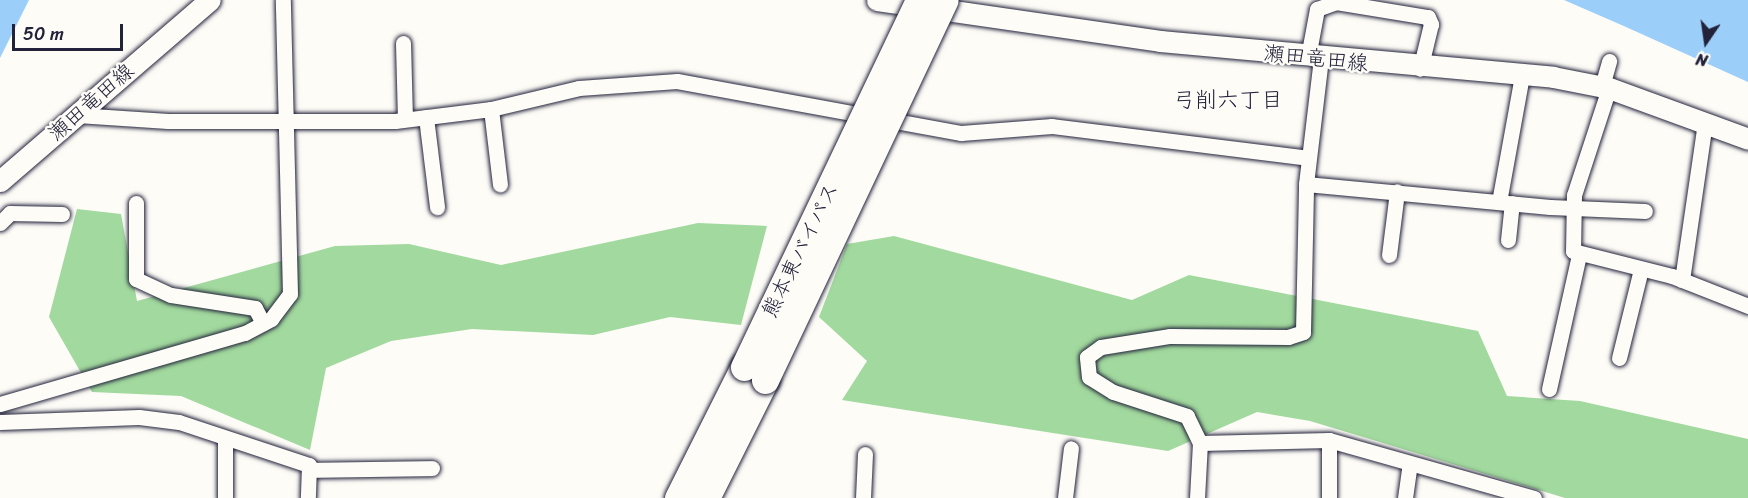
<!DOCTYPE html>
<meta charset="utf-8">
<style>
body{margin:0}
#map{position:relative;width:1748px;height:498px;overflow:hidden;background:#fdfcf7;font-family:Sriracha,"Klee One",sans-serif}
div>[style]{position:absolute}
[style*='--x']{left:calc(var(--x)*1px);top:calc(var(--y)*1px);width:calc(var(--w)*1px);rotate:calc(var(--a)*1deg)}
.green>*{inset:0;background:#a2d99e}
.water>*{inset:0;background:#9bcef9}
.roads{filter:drop-shadow(0 0 2px #22223b) drop-shadow(0 0 2px #22223b)}
.street>*{height:15px;margin:-7.5px;padding:0 7.5px;transform-origin:7.5px;border-radius:7.5px;background:#fdfcf7}
.secondary>*{height:21px;margin:-10.5px;padding:0 10.5px;transform-origin:10.5px;border-radius:10.5px;background:#fdfcf7}
.highway>*{height:27px;margin:-13.5px;padding:0 13.5px;transform-origin:13.5px;border-radius:13.5px;background:#fdfcf7}
.bridges{filter:drop-shadow(0 0 2px #22223b) drop-shadow(0 0 2px #22223b)}
.highway-bridge>*{height:27px;margin:-13.5px;padding:0 13.5px;transform-origin:13.5px;border-radius:13.5px;background:#fdfcf7}
span{translate:-50% -50%;white-space:nowrap;text-align:center;line-height:1.15;-webkit-text-stroke:5px #fdfcf7;paint-order:stroke}
.street-label{font-size:21px;color:#22223b}
.neighbourhood-label{font-size:22px;color:#22223b}
.north{position:absolute;left:1676px;top:12px;width:60px;height:60px;-webkit-text-stroke:4px #fdfcf7;paint-order:stroke;rotate:193deg;font-size:16px;font-weight:700;line-height:24px;text-align:center;color:#22223b}
.north::after{content:'';display:block;margin:auto;width:21px;height:27px;background:#22223b;clip-path:polygon(50% 0,100% 100%,50% 72%,0 100%)}
.scale{position:absolute;left:12px;top:24px;width:111px;height:27px;box-sizing:border-box;border:3px solid #22223b;border-top:0;padding-left:8px;font-size:18px;line-height:21px;white-space:nowrap;color:#22223b;-webkit-text-stroke:4px #fdfcf7;paint-order:stroke}
</style>
<div id="map">
<div class="green">
<div style="clip-path:polygon(77px 209px,121px 214px,137px 301px,335px 246px,409px 244px,501px 265px,698px 223px,767px 226px,741px 325px,670px 317px,593px 335px,472px 329px,391px 341px,326px 368px,310px 450px,181px 396px,92px 392px,49px 317px)"></div>
<div style="clip-path:polygon(894px 236px,1132px 300px,1189px 275px,1478px 331px,1507px 396px,1580px 401px,1748px 439px,1748px 498px,1565px 498px,1310px 421px,1257px 412px,1168px 451px,842px 400px,867px 361px,819px 317px,847px 244px)"></div>
</div>
<div class="water">
<div style="clip-path:polygon(0 0,29px 0,0 58px)"></div>
<div style="clip-path:polygon(1564px 0,1748px 0,1748px 82px,1626px 27px)"></div>
</div>
<div class="roads">
<div class="street">
<div style="--x:403;--y:43;--w:76;--a:88.5"></div>
<div style="--x:1308;--y:57;--w:49;--a:-79.4"></div>
<div style="--x:1317;--y:9;--w:20;--a:-20"></div>
<div style="--x:1336;--y:2;--w:93;--a:9.3"></div>
<div style="--x:1428;--y:17;--w:8;--a:67"></div>
<div style="--x:1431;--y:24;--w:46;--a:103.7"></div>
<div style="--x:1602;--y:86;--w:26;--a:-74"></div>
<div style="--x:1609;--y:88;--w:113;--a:108.1"></div>
<div style="--x:1574;--y:195;--w:56;--a:91"></div>
<div style="--x:1573;--y:251;--w:102;--a:14.2"></div>
<div style="--x:1672;--y:276;--w:82;--a:21.5"></div>
<div style="--x:491;--y:109;--w:76;--a:83.2"></div>
<div style="--x:77;--y:115;--w:91;--a:3.8"></div>
<div style="--x:168;--y:121;--w:227;--a:0"></div>
<div style="--x:395;--y:121;--w:97;--a:-7.1"></div>
<div style="--x:491;--y:109;--w:90;--a:-13.4"></div>
<div style="--x:579;--y:88;--w:98;--a:-4.1"></div>
<div style="--x:677;--y:81;--w:289;--a:10.4"></div>
<div style="--x:961;--y:133;--w:91;--a:-4.4"></div>
<div style="--x:1052;--y:126;--w:258;--a:7.1"></div>
<div style="--x:426;--y:117;--w:91;--a:83"></div>
<div style="--x:1306;--y:184;--w:245;--a:5.4"></div>
<div style="--x:1550;--y:207;--w:95;--a:2.4"></div>
<div style="--x:1499;--y:202;--w:129;--a:-79.7"></div>
<div style="--x:136;--y:203;--w:76;--a:90"></div>
<div style="--x:136;--y:279;--w:38;--a:25"></div>
<div style="--x:171;--y:295;--w:85;--a:8.8"></div>
<div style="--x:255;--y:308;--w:17;--a:62"></div>
<div style="--x:0;--y:223;--w:14;--a:-45"></div>
<div style="--x:10;--y:213;--w:52;--a:1.1"></div>
<div style="--x:1508;--y:240;--w:37;--a:-84"></div>
<div style="--x:1389;--y:255;--w:64;--a:-82.8"></div>
<div style="--x:1682;--y:280;--w:159;--a:-81.7"></div>
<div style="--x:1619;--y:358;--w:92;--a:-76.1"></div>
<div style="--x:1549;--y:389;--w:137;--a:-77.4"></div>
<div style="--x:0;--y:404;--w:255;--a:-16.2"></div>
<div style="--x:245;--y:333;--w:30;--a:-28"></div>
<div style="--x:271;--y:319;--w:31;--a:-53"></div>
<div style="--x:290;--y:294;--w:294;--a:-91.4"></div>
<div style="--x:0;--y:422;--w:139;--a:-2.1"></div>
<div style="--x:139;--y:417;--w:40;--a:7.1"></div>
<div style="--x:179;--y:422;--w:137;--a:18.3"></div>
<div style="--x:309;--y:465;--w:33;--a:92"></div>
<div style="--x:225;--y:438;--w:60;--a:90"></div>
<div style="--x:1200;--y:443;--w:30;--a:-116"></div>
<div style="--x:1187;--y:416;--w:78;--a:-162"></div>
<div style="--x:1113;--y:392;--w:28;--a:-148"></div>
<div style="--x:1089;--y:377;--w:20;--a:-96"></div>
<div style="--x:1087;--y:357;--w:17;--a:-36"></div>
<div style="--x:1101;--y:347;--w:70;--a:-9.1"></div>
<div style="--x:1170;--y:336;--w:118;--a:0.5"></div>
<div style="--x:1288;--y:337;--w:16;--a:-18"></div>
<div style="--x:1303;--y:332;--w:148;--a:-88.8"></div>
<div style="--x:1306;--y:184;--w:126;--a:-83.2"></div>
<div style="--x:309;--y:470;--w:123;--a:-0.9"></div>
<div style="--x:863;--y:498;--w:44;--a:-87.4"></div>
<div style="--x:1065;--y:498;--w:50;--a:-83.2"></div>
<div style="--x:1197;--y:498;--w:55;--a:-86.9"></div>
<div style="--x:1200;--y:443;--w:129;--a:-1.3"></div>
<div style="--x:1329;--y:440;--w:213;--a:15.8"></div>
<div style="--x:1329;--y:498;--w:58;--a:-90"></div>
<div style="--x:1405;--y:498;--w:35;--a:-82"></div>
</div>
<div class="secondary">
<div style="--x:877;--y:0;--w:286;--a:8.2"></div>
<div style="--x:1160;--y:41;--w:395;--a:5.2"></div>
<div style="--x:1553;--y:77;--w:57;--a:11.1"></div>
<div style="--x:1609;--y:88;--w:148;--a:20.1"></div>
<div style="--x:0;--y:181;--w:277;--a:-40.8"></div>
</div>
<div class="highway">
<div style="--x:678;--y:498;--w:147;--a:-63.3"></div>
<div style="--x:706;--y:498;--w:132;--a:-63.4"></div>
</div>
</div>
<div class="bridges">
<div class="highway-bridge">
<div style="--x:744;--y:367;--w:407;--a:-64.5"></div>
<div style="--x:765;--y:380;--w:420;--a:-64.7"></div>
</div>
</div>
<div class="street-label">
<span style="left:1316px;top:58px;rotate:6deg">瀬田竜田線</span>
<span style="left:91px;top:102px;rotate:-41deg">瀬田竜田線</span>
<span style="left:800px;top:250px;rotate:-64deg">熊本東バイパス</span>
</div>
<div class="neighbourhood-label">
<span style="left:1228px;top:100px">弓削六丁目</span>
</div>
<div class="north">N</div>
<div class="scale">50 m</div>
</div>
